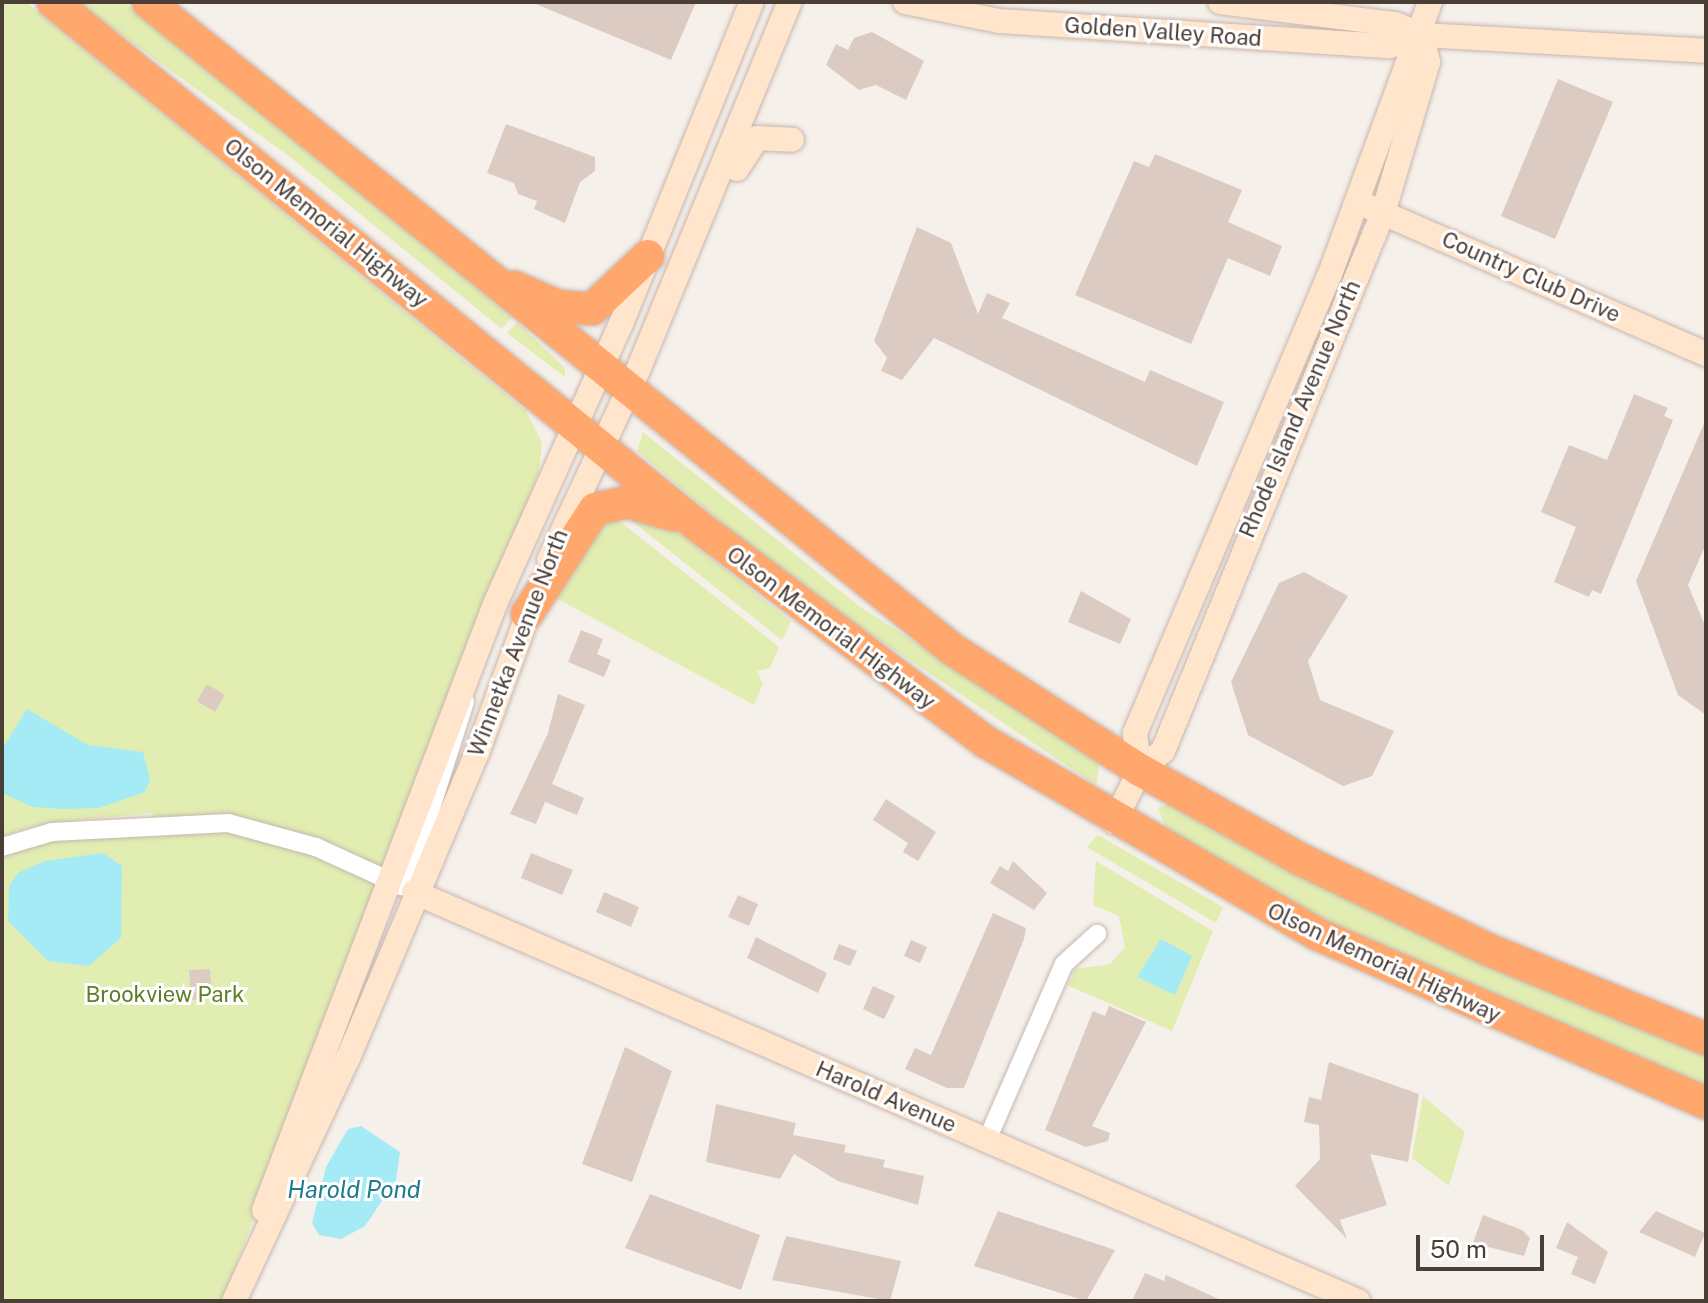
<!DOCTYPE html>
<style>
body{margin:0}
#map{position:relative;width:1708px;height:1303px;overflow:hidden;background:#f6f0eb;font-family:"Public Sans",sans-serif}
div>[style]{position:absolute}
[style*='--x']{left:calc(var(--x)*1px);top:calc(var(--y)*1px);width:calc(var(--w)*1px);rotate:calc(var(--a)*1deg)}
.green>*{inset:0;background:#e2edb1}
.water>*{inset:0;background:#a4ebf6}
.building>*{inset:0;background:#dccbc2}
.roads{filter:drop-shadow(0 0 2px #c6b7af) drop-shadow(0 0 2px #c6b7af)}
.street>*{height:18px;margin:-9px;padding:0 9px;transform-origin:9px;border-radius:9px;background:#fff}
.secondary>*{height:24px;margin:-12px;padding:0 12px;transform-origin:12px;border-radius:12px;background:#ffe5cc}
.highway>*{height:32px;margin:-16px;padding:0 16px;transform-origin:16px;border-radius:16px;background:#ffa76d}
span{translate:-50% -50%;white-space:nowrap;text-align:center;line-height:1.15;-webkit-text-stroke:6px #fff;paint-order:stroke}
.street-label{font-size:22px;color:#4b3e37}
.park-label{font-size:22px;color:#5e7d24}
.water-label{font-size:24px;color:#207b8c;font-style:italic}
.frame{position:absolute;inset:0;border:4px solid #4b3e37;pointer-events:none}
.scale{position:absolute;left:1416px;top:1235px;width:128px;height:36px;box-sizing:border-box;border:4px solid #4b3e37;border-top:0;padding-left:10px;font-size:24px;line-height:28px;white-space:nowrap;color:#4b3e37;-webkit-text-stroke:6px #fff;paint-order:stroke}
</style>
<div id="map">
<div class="green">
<div style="clip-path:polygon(2px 2px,26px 2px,526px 411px,542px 443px,539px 472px,222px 1301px,2px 1301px,2px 857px,39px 843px,148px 832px,153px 813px,47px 823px,2px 836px)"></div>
<div style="clip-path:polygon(76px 2px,124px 2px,512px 317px,502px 329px,290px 157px)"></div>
<div style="clip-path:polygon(517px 322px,565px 368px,565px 377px,507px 333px)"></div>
<div style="clip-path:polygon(643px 432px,859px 606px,1100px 761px,1096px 785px,787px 578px,637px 451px)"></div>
<div style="clip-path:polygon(623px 514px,660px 518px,791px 621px,782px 640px)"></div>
<div style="clip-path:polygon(618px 520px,779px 647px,770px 668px,757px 671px,763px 684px,754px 705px,556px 598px,593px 523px)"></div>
<div style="clip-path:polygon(1170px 803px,1706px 1051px,1706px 1090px,1326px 926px,1167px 831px,1158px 808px)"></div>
<div style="clip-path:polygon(1098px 835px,1223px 907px,1216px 923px,1087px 847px)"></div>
<div style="clip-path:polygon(1096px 861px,1213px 931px,1172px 1031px,1067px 985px,1076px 969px,1110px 964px,1125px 947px,1119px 916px,1093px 905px)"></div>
<div style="clip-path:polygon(1423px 1096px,1465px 1132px,1449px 1186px,1412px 1158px)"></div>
</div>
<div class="water">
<div style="clip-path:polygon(27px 709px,88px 745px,143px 752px,150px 779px,145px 792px,99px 808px,64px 809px,33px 807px,2px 793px,2px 749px)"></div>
<div style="clip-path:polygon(103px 853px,122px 866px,121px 938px,89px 966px,48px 961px,8px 921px,9px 886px,18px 873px,45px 861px)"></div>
<div style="clip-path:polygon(1161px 939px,1192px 956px,1175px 995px,1137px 977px)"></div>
<div style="clip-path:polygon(361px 1126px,400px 1152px,396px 1180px,365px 1226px,341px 1239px,319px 1235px,312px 1223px,326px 1167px,348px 1129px)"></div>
</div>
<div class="building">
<div style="clip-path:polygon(531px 2px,696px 2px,671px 60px)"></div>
<div style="clip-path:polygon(872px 32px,924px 61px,906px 100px,876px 85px,859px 90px,826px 65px,836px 44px,848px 50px,854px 38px)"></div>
<div style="clip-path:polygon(1558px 79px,1613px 102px,1555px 239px,1501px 216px)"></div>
<div style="clip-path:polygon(506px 124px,595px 157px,595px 171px,580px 182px,565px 223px,534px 209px,537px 201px,518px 194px,514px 183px,487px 173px)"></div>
<div style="clip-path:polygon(1155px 154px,1242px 190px,1228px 222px,1282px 246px,1270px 276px,1228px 258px,1191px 344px,1075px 295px,1134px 161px,1149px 167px)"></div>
<div style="clip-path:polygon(917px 227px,951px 243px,978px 314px,987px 293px,1010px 303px,1002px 318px,1145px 382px,1150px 370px,1224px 402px,1197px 466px,934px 338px,902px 380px,881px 371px,887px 358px,874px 341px)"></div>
<div style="clip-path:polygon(1634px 394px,1668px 408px,1664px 416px,1673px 420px,1601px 594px,1592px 590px,1589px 597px,1554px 582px,1576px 527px,1541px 512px,1569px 445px,1607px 460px)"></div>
<div style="clip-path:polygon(1706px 419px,1706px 544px,1688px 585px,1706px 628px,1706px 715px,1678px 695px,1636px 581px)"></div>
<div style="clip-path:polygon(1304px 572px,1348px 596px,1308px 661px,1320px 700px,1394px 731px,1372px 776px,1343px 786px,1248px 735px,1231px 682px,1279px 583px)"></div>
<div style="clip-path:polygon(1081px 591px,1131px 619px,1120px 644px,1068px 622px)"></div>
<div style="clip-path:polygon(581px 630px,603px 639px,597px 654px,611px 660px,604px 677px,568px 662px)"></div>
<div style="clip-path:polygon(207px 684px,225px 695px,215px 712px,197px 701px)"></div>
<div style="clip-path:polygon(558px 694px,585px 705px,552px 784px,584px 798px,577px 815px,545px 802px,536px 824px,510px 814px,548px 733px)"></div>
<div style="clip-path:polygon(886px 799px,936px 832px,918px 861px,903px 852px,908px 843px,873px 820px)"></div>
<div style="clip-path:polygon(531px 853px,573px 870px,562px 895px,521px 878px)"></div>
<div style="clip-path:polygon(1013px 861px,1047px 893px,1034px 910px,990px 883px,1000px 866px,1008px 871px)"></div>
<div style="clip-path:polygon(604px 892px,639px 907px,631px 927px,596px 912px)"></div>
<div style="clip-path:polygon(738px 895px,758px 904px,749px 926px,728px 917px)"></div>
<div style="clip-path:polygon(993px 913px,1026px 928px,1024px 939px,964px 1088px,947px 1088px,905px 1069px,915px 1048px,931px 1055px)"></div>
<div style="clip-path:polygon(756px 937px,827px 973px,818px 993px,747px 958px)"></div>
<div style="clip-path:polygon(911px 940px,927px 947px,920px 963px,904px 956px)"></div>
<div style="clip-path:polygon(839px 944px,857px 951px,850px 966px,833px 959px)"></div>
<div style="clip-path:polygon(210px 969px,212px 999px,191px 1000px,189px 970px)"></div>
<div style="clip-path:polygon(873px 986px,895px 996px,884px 1019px,863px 1009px)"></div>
<div style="clip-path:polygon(1109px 1006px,1146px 1022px,1092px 1126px,1110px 1133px,1108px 1141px,1086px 1147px,1045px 1130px,1093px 1011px,1105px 1016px)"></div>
<div style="clip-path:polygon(625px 1047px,672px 1071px,632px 1182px,582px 1164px)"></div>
<div style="clip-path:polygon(1329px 1062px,1419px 1094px,1408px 1162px,1370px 1154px,1387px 1205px,1340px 1220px,1347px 1239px,1295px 1186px,1320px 1159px,1319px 1125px,1304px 1122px,1309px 1097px,1321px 1100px)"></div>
<div style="clip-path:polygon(716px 1104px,796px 1123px,793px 1135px,846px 1145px,844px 1152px,885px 1160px,883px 1167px,924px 1176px,918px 1205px,838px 1181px,794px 1154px,780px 1179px,706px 1162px)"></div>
<div style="clip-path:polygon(650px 1194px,760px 1235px,741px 1290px,625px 1248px)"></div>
<div style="clip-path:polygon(998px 1211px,1115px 1250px,1086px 1301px,974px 1266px)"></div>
<div style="clip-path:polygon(1656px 1211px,1705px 1233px,1695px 1257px,1639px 1232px)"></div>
<div style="clip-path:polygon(1483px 1215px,1522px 1230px,1530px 1238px,1524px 1256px,1473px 1243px)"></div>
<div style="clip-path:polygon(1567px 1222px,1608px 1252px,1595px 1284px,1571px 1274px,1578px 1257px,1556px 1248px)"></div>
<div style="clip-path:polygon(786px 1236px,901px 1261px,890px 1301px,772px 1280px)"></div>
<div style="clip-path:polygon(1145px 1273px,1164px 1281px,1166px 1275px,1223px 1301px,1132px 1301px)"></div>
</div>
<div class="roads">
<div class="street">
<div style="--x:2;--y:847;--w:52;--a:-16.7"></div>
<div style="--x:52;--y:832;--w:176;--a:-2.9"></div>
<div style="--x:228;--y:823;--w:91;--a:15.3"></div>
<div style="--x:316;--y:847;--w:94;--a:24.6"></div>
<div style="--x:414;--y:892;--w:18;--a:-103"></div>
<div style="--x:410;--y:874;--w:181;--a:-72.3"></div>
<div style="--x:987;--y:1140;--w:192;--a:-66.4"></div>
<div style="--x:1064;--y:964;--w:45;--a:-42.3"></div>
</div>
<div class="secondary">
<div style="--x:905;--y:2;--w:96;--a:11.4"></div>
<div style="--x:999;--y:21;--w:392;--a:3.7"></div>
<div style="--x:1390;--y:46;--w:34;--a:-19"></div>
<div style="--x:1220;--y:2;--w:176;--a:7.2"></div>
<div style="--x:1395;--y:24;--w:29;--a:22"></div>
<div style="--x:1422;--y:35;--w:284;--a:3.2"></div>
<div style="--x:737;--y:169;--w:37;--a:-57"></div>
<div style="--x:757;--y:138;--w:35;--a:3"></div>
<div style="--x:1367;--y:206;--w:370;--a:23.6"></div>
<div style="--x:549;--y:560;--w:210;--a:-64.9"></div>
<div style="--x:638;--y:370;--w:398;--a:-67.6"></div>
<div style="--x:1140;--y:770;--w:37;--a:-98"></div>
<div style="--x:1135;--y:733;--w:499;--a:-67"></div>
<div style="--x:1330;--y:274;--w:290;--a:-69.8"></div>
<div style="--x:1114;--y:822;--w:58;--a:-63.4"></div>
<div style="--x:1140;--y:770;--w:30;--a:-40"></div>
<div style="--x:1163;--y:751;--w:581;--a:-67.76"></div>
<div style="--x:1383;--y:213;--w:158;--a:-73.4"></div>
<div style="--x:1428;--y:62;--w:28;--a:-103"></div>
<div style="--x:414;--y:892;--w:1029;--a:23.43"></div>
<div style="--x:264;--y:1210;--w:649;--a:-69.13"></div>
<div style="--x:495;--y:604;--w:307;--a:-65.8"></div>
<div style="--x:621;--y:324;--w:348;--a:-67.9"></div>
<div style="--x:234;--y:1301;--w:268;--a:-64.9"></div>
<div style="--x:348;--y:1058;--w:331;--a:-67.1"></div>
<div style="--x:477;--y:753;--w:165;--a:-69.8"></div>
</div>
<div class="highway">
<div style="--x:53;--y:2;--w:826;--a:39.1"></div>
<div style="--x:694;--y:523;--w:365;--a:36.9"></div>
<div style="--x:986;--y:742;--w:383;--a:30.1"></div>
<div style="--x:1317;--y:934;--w:424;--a:23.5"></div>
<div style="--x:148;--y:2;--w:1032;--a:38.82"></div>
<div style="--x:952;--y:649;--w:224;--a:32.8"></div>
<div style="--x:1140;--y:770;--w:181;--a:29.1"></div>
<div style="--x:1298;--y:858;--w:210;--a:25.7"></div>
<div style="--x:1487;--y:949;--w:237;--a:22.3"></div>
<div style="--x:514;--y:287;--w:48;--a:23.4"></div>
<div style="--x:558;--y:306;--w:34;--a:5"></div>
<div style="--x:592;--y:309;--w:77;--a:-43.4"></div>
<div style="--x:527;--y:614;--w:125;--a:-57.1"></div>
<div style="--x:595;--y:509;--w:33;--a:-12"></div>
<div style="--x:627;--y:502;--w:49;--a:15.5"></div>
</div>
</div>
<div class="street-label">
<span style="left:1163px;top:32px;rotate:4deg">Golden Valley Road</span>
<span style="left:326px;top:223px;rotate:39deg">Olson Memorial Highway</span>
<span style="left:1531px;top:277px;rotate:24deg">Country Club Drive</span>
<span style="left:1300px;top:409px;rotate:-67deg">Rhode Island Avenue North</span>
<span style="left:831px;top:628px;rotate:37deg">Olson Memorial Highway</span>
<span style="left:518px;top:643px;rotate:-69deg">Winnetka Avenue North</span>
<span style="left:1384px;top:963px;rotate:25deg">Olson Memorial Highway</span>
<span style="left:886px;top:1097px;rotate:23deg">Harold Avenue</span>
</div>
<div class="park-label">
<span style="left:165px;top:995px">Brookview Park</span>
</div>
<div class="water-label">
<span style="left:354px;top:1190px">Harold Pond</span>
</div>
<div class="frame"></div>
<div class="scale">50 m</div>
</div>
